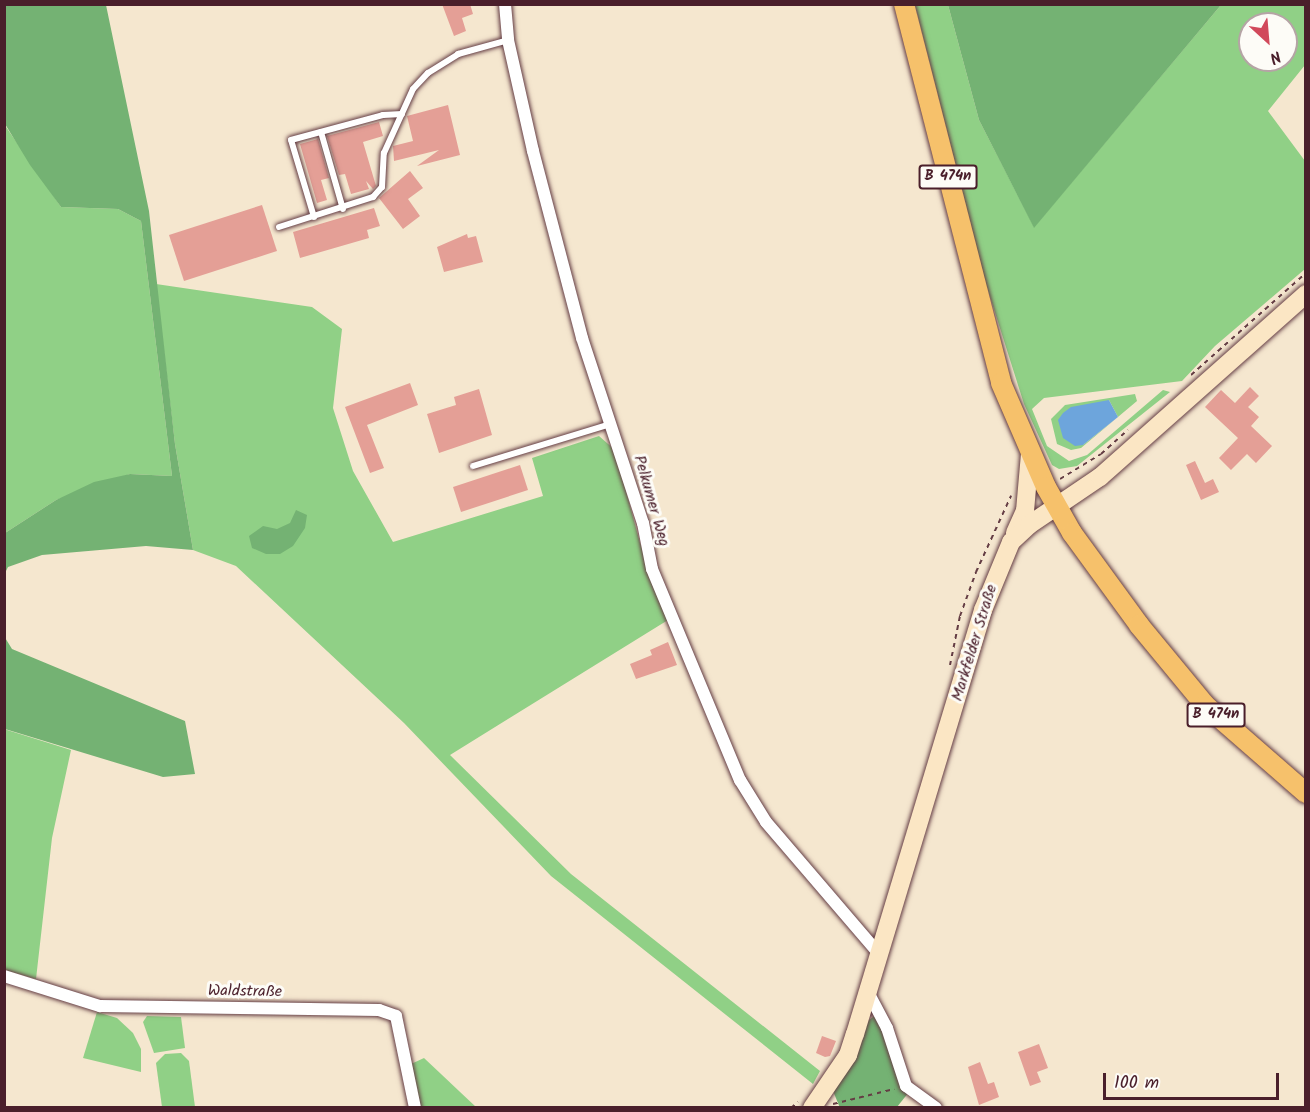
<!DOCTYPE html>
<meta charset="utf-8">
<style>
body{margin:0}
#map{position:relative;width:1310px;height:1112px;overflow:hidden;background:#f5e7cf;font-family:Kalam,sans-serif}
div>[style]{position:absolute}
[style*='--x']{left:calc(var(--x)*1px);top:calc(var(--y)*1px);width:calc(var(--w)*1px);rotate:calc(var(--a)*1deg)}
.green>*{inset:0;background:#90d086}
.forest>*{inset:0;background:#74b273}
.water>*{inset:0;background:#6da5dc}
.building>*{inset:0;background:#e49f96}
.path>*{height:2px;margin-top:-1px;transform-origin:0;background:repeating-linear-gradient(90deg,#643d44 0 4.5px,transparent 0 9px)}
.roads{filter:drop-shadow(0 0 2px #643d44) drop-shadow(0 0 2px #643d44)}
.lane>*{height:6px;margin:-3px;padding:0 3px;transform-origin:3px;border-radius:3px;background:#fff}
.street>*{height:12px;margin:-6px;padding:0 6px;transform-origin:6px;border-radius:6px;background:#fff}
.secondary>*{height:18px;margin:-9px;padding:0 9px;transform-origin:9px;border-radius:9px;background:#fbe6c4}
.primary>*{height:20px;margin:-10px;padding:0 10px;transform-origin:10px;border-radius:10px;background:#f6c16b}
span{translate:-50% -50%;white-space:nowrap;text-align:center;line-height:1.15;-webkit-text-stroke:6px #fdfcf7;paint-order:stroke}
.shield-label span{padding:2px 4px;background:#fdfcf7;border:2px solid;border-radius:4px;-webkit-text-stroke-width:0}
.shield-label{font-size:15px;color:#4a1f2b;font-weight:700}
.street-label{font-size:16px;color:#4a1f2b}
.frame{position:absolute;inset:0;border:6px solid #4a1f2b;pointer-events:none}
.north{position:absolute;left:1238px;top:12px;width:60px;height:60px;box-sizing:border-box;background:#fdfcf7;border:2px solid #b5a4a5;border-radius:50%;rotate:154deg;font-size:16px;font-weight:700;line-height:24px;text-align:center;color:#4a1f2b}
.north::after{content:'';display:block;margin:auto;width:21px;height:27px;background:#d1495b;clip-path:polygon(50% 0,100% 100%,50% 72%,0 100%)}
.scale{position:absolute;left:1103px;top:1073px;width:176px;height:27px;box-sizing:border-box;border:3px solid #4a1f2b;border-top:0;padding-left:8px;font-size:18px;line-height:21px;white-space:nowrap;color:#4a1f2b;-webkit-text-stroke:4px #fdfcf7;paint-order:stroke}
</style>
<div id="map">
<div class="green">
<div style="clip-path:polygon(evenodd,915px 5px,948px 5px,979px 120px,1034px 227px,1221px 5px,1305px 5px,1305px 65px,1268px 111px,1305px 161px,1305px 269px,1215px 346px,1182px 381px,1044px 398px,1032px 409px,1047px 446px,1069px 461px,1087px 455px,1163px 390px,1170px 392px,1077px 466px,1059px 469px,1052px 465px,1024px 404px,986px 284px,915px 5px,1250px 24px,1286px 24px,1286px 60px,1250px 60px,1250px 24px)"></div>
<div style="clip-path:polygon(4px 124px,61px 207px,118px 209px,141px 221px,172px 476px,130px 474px,56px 500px,5px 533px)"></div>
<div style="clip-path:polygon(156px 284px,312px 307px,342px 329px,333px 408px,353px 471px,393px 542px,543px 496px,532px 458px,599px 436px,615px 450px,640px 543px,668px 620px,450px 755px,571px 874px,820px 1071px,813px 1084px,551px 876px,404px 723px,236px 566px,193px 550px,175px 444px)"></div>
<div style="clip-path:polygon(evenodd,1135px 394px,1137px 401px,1081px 448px,1071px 450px,1057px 444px,1051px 419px,1065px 405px,1135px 394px,1109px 400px,1118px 417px,1083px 445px,1109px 400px)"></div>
<div style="clip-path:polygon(4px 729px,71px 750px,52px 838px,36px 979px,5px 970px)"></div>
<div style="clip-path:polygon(97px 1012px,117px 1018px,133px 1033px,141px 1049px,141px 1072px,83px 1058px)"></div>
<div style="clip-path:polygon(147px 1016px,181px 1017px,185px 1048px,154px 1053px,143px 1022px)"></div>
<div style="clip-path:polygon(181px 1053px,189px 1061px,195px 1107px,162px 1107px,156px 1063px,165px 1054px)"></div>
<div style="clip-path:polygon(424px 1058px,476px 1107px,418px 1107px,411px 1064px)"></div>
</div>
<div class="forest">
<div style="clip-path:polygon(5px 4px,106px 5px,149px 211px,175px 444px,193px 550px,146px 546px,42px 555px,8px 567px,5px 573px,5px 533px,56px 500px,94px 482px,130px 474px,172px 476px,141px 221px,118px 209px,61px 207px,30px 165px,5px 124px)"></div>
<div style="clip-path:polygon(948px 5px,948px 4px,1221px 5px,1034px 228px,979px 120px)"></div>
<div style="clip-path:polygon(296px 510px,307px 515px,305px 528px,293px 546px,280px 554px,266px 554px,252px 548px,249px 536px,263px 526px,277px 529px,290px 523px)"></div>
<div style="clip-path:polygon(4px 636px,12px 649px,185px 721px,195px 774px,163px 777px,5px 729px)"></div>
<div style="clip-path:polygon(876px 1015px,909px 1092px,897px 1107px,840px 1108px,833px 1091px,866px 1022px)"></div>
</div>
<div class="water">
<div style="clip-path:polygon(1109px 400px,1118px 417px,1083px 445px,1075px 446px,1063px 438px,1058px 420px,1063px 413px,1071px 407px)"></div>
</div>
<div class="building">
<div style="clip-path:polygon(442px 4px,470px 4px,473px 14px,462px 18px,466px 31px,454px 36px)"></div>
<div style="clip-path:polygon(448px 105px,460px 155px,417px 166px,439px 150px,394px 161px,393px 146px,413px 141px,407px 116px)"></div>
<div style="clip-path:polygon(379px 122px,383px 136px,363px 142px,376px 186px,373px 189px,366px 181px,369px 189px,351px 194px,345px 174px,339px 175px,327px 136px)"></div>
<div style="clip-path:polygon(318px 139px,329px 178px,321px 180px,327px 200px,317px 203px,300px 144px)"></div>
<div style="clip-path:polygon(410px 171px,423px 188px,408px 199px,420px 216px,403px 229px,379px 198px)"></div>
<div style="clip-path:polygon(262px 205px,277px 251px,184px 281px,169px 235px)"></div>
<div style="clip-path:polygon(374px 208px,380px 226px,367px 230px,369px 238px,300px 258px,293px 232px)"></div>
<div style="clip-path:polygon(467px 234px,468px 238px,476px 236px,483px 262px,444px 272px,437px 247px)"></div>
<div style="clip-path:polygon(410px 383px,418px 405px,367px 425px,384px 468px,370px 473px,345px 407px)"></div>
<div style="clip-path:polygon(1250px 387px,1259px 396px,1248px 407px,1259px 417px,1251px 426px,1272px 446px,1256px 463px,1247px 454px,1231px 470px,1219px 458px,1238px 438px,1205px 407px,1221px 390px,1235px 403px)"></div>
<div style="clip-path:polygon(479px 389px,492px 435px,439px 453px,427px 414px,456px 405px,454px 397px)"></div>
<div style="clip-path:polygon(1195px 461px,1205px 483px,1213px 479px,1219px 492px,1201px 500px,1186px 465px)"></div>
<div style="clip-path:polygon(520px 465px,528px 490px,461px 512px,453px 487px)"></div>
<div style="clip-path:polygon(668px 642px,677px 665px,636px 679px,630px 664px,652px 655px,650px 650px)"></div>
<div style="clip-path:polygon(822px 1036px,836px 1041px,830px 1056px,825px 1057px,816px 1053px)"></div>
<div style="clip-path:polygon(1039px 1044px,1048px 1068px,1037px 1072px,1041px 1082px,1030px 1086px,1018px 1052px)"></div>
<div style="clip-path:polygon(980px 1062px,988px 1084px,994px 1082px,999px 1097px,979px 1105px,968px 1067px)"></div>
</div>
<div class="path">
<div style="--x:1191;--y:375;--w:154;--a:-41.6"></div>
<div style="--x:1060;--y:479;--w:48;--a:-31.4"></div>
<div style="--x:1101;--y:454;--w:36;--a:-42"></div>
<div style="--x:950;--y:665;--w:50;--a:-78.5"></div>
<div style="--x:960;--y:616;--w:47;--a:-70"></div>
<div style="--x:976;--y:572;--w:84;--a:-65.3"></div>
<div style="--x:833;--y:1104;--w:63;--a:-13.8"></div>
<div style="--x:791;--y:1108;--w:9;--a:-41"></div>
</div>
<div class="roads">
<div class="lane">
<div style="--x:321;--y:132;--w:80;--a:74.1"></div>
<div style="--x:314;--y:217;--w:80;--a:-106.6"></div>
<div style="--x:291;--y:140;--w:95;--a:-15.2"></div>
<div style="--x:383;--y:115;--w:19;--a:-3"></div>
<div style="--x:279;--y:227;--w:99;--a:-17.7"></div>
<div style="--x:373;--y:197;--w:13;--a:-48"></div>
<div style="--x:382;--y:187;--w:34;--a:-87"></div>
<div style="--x:384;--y:153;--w:70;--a:-65.6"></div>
<div style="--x:413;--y:89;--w:22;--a:-47"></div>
<div style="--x:428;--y:73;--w:36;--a:-32"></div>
<div style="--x:458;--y:54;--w:52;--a:-15.6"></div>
<div style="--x:473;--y:466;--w:143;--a:-17"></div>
</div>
<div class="street">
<div style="--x:505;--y:4;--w:36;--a:85"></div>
<div style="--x:508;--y:40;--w:114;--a:77.3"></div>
<div style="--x:533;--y:151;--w:193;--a:75.3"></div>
<div style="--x:582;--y:338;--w:195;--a:71.8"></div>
<div style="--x:643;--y:523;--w:47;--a:78.9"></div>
<div style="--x:652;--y:569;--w:229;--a:67.4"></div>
<div style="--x:740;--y:780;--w:49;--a:58.2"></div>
<div style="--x:766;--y:822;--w:174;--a:49.4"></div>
<div style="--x:4;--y:976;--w:101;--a:17.4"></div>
<div style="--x:100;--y:1006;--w:279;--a:0.8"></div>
<div style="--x:379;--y:1010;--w:18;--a:19"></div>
<div style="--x:396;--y:1016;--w:94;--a:78.3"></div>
<div style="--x:868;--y:992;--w:41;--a:62.2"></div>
<div style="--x:887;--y:1028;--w:61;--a:71.9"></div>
<div style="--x:906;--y:1086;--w:37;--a:36"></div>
</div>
<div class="secondary">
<div style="--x:1015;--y:533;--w:24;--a:-66"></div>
<div style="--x:1025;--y:511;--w:57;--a:-85"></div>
<div style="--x:812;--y:1108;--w:64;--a:-55.8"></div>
<div style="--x:848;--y:1055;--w:22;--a:-72"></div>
<div style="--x:855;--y:1034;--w:443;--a:-73.2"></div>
<div style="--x:983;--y:610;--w:74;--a:-67.6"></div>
<div style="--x:1011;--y:542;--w:25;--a:-43"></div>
<div style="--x:1029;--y:525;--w:86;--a:-34.1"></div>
<div style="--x:1100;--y:477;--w:276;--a:-41.6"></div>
</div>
<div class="primary">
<div style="--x:904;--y:4;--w:391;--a:75.6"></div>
<div style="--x:1001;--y:383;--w:113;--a:66.6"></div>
<div style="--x:1046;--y:487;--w:53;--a:60.5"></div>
<div style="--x:1072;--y:533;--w:114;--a:53.9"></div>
<div style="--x:1139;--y:625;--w:104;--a:50.5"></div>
<div style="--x:1205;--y:705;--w:134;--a:41.1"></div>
</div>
</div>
<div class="shield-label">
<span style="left:948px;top:177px">B 474n</span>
<span style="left:1216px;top:715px">B 474n</span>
</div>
<div class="street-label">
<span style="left:651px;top:501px;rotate:74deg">Pelkumer Weg</span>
<span style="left:975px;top:643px;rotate:-73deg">Markfelder Straße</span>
<span style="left:245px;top:992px;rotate:1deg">Waldstraße</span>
</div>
<div class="frame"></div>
<div class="north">N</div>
<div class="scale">100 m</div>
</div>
